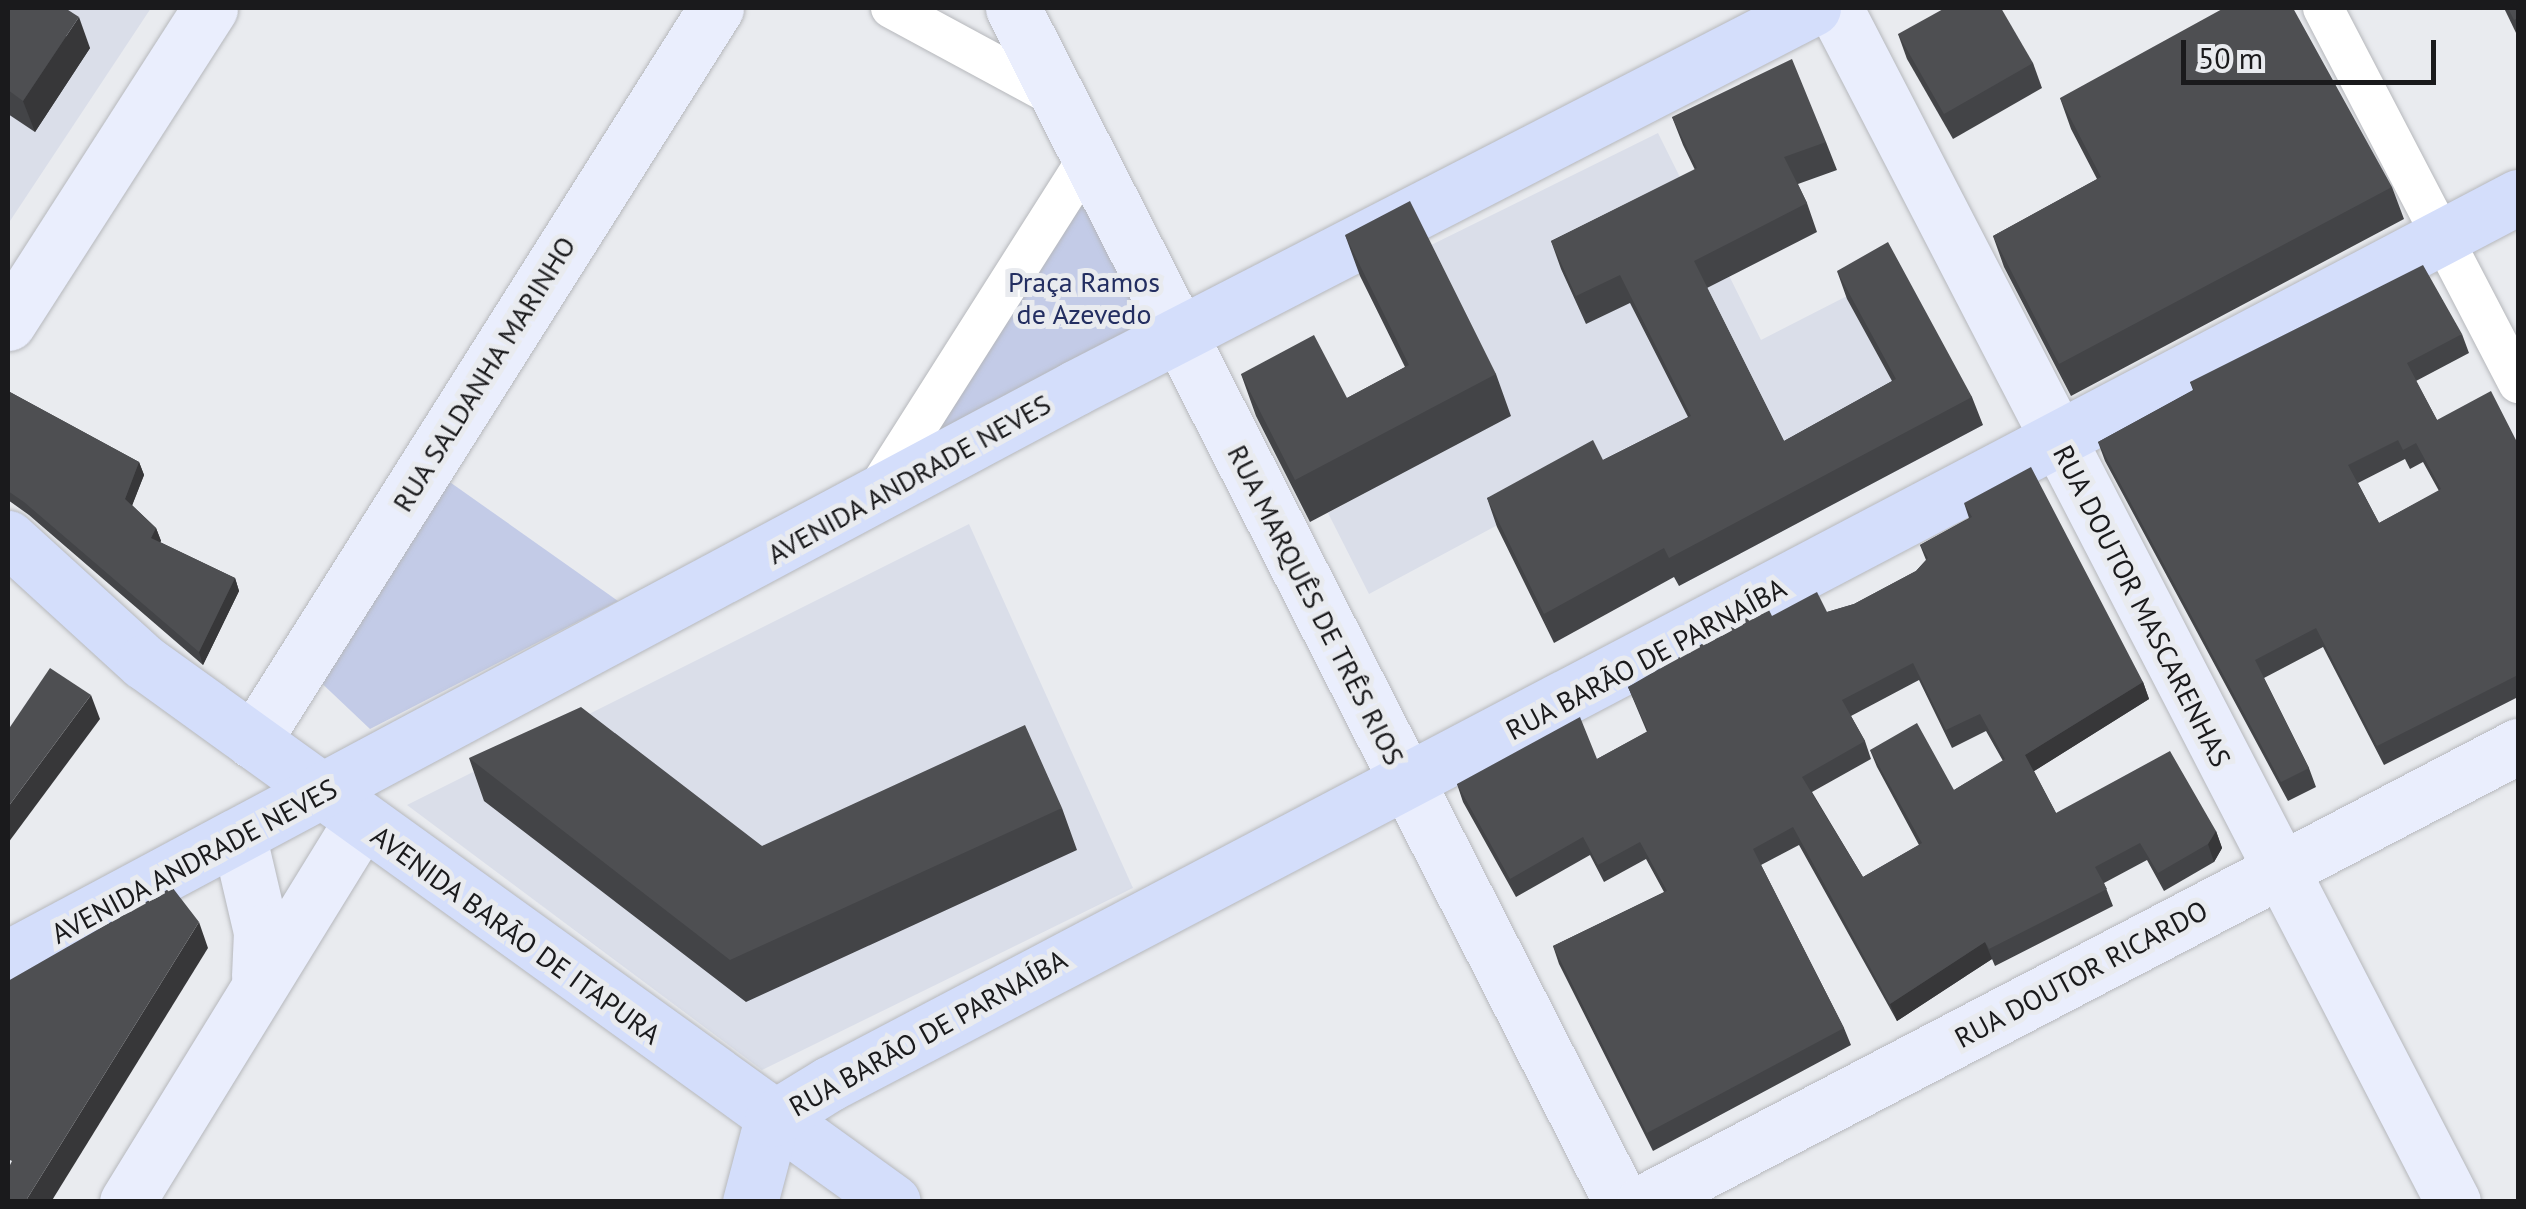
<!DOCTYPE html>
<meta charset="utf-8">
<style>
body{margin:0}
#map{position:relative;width:2526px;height:1209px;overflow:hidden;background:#e9ebef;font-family:"PT Sans",sans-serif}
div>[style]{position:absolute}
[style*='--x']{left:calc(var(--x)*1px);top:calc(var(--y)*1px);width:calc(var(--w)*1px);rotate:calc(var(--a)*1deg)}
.built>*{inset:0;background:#dadee9}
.green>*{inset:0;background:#c3cbe7}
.roads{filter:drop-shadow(0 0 2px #b6b8bc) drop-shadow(0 0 2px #b6b8bc)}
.street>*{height:40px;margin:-20px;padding:0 20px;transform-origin:20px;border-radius:20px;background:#fff}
.secondary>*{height:55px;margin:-27.5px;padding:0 27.5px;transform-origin:27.5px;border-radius:27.5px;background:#eaeefd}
.primary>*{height:55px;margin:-27.5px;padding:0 27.5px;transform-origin:27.5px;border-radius:27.5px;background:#d4defb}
.wall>*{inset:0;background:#434447}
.shaded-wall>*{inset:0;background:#373739}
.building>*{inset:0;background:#4e4f52}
span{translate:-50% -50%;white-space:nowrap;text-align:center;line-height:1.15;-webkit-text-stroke:10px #e9ebef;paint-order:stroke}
.park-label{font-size:28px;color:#232e61}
.street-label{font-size:28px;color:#1a1a1c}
.frame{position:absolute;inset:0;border:10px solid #1a1a1c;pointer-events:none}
.scale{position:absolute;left:2181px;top:40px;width:255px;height:45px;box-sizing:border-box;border:5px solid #1a1a1c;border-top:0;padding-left:12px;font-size:30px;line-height:35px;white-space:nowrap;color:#1a1a1c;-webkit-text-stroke:8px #e9ebef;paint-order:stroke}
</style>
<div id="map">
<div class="built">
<div style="clip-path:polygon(8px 8px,151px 8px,8px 224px)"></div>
<div style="clip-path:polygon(1658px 133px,1761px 340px,1898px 270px,1983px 425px,1679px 586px,1617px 461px,1369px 594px,1328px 513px,1413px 467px,1427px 247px)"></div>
<div style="clip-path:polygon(969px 524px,1133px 888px,762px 1070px,407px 805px)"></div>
</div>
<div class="green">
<div style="clip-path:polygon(1091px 180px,1157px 322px,932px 437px)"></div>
<div style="clip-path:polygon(437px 473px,618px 601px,370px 729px,313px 675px)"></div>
</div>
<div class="roads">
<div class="street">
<div style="--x:891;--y:8;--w:196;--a:28.4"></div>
<div style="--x:2323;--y:8;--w:423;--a:62.5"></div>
<div style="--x:876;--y:492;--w:401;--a:-57.6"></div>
</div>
<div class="secondary">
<div style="--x:1013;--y:8;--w:1340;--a:63.01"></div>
<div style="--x:1835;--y:8;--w:1344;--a:62.63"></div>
<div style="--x:8;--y:323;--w:374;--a:-57.3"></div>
<div style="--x:253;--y:741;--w:867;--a:-57.72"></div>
<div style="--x:239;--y:838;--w:97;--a:76.8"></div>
<div style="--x:261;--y:932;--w:44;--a:92.6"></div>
<div style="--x:127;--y:1202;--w:445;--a:-58.4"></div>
<div style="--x:1644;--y:1202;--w:986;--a:-27.55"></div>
</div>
<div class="primary">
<div style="--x:8;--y:538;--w:184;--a:42.4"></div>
<div style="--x:144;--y:662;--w:923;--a:35.79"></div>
<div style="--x:8;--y:958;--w:1210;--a:-28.11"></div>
<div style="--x:1075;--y:388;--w:830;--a:-27.24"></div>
<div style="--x:750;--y:1202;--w:86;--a:-75.2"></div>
<div style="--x:772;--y:1119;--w:67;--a:-31.6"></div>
<div style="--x:829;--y:1084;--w:1908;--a:-27.71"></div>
</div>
</div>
<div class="wall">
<div style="clip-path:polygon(8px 8px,90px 48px,35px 132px,8px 114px)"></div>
<div style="clip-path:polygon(2504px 8px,2518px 8px,2518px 37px)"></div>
<div style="clip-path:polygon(1898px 34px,2033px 63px,2042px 88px,1953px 139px,1907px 59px)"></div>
<div style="clip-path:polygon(2060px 98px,2392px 187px,2404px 219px,2071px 396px,2004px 267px,1993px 236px,2097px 179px,2071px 129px)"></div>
<div style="clip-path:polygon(1672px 117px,1826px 142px,1837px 170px,1798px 184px,1807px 203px,1817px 232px,1707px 288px,1784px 441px,1892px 381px,1847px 299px,1837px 271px,1972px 397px,1983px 425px,1679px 586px,1674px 577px,1554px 643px,1497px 527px,1487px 498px,1603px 460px,1688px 417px,1630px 303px,1586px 324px,1561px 269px,1551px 241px,1695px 170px,1683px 145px)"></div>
<div style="clip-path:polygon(1345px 235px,1496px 374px,1511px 416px,1310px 522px,1256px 416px,1241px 374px,1347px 398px,1405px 367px,1360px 276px)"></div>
<div style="clip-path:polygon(evenodd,2462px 334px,2469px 353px,2416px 381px,2437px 420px,2518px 444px,2518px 697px,2384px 765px,2323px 647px,2264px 678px,2309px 768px,2316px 787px,2288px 801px,2105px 461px,2098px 442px,2193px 390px,2190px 382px,2462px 334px,2405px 459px,2410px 469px,2423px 462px,2439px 491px,2379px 523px,2358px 483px,2405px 459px)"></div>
<div style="clip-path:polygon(8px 391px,139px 462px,144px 475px,132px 505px,156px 528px,161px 541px,160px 542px,235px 578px,239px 591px,203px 665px,29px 515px,8px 500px)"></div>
<div style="clip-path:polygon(evenodd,1964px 503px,2143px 682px,2149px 699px,2034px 771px,2056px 813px,2216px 831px,2222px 848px,2214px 862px,2164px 891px,2147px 860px,2104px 883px,2113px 906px,1995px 966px,1992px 959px,1897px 1021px,1799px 845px,1761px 865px,1844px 1028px,1851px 1045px,1653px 1151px,1559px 964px,1553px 946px,1664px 892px,1646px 859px,1604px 882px,1590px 855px,1516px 897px,1463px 802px,1457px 784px,1597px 759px,1647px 732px,1628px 687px,1772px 616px,1827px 612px,1854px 604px,1916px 571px,1926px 560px,1920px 545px,1969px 518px,1964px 503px,1919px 680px,1952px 748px,1986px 731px,2003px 761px,1954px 790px,1870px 750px,1877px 767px,1919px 845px,1863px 877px,1812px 792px,1871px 759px,1865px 741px,1851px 716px,1919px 680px)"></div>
<div style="clip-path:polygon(469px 758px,762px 846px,1062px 808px,1077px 850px,746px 1002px,484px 801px)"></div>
</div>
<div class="shaded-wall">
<div style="clip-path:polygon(79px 17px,90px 48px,35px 132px,23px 101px)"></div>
<div style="clip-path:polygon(139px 462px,144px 475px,130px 511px,125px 499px)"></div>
<div style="clip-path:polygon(156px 528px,161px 541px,155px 550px,151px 538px)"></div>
<div style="clip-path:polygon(235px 578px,239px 591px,203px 665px,199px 652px)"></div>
<div style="clip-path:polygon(2143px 682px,2149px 699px,2031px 773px,2025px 755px)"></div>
<div style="clip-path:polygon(91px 695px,100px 719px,8px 843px,8px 807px)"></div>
<div style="clip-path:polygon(2216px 831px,2222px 848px,2214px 862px,2208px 844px)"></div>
<div style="clip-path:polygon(199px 922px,208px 948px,51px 1202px,25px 1202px)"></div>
<div style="clip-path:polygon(1985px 942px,1992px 959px,1897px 1021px,1890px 1004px)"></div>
</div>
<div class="building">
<div style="clip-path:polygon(8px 8px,65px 8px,79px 17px,23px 101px,8px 90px)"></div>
<div style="clip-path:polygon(1945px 8px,2001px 8px,2033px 63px,1944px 114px,1898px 34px)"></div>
<div style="clip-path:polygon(2224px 8px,2293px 8px,2392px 187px,2059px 364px,1993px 236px,2101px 177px,2060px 98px)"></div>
<div style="clip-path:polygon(2508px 8px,2518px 8px,2518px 18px,2514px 20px)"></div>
<div style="clip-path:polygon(1792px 59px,1826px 142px,1784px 157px,1807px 203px,1694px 261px,1784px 441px,1896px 379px,1837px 271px,1888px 242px,1972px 397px,1669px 558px,1664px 548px,1544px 614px,1487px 498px,1593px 440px,1603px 460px,1691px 416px,1620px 275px,1576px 296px,1551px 241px,1697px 168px,1672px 117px)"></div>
<div style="clip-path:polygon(1410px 201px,1496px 374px,1295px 480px,1241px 374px,1314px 335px,1347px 398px,1409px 365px,1345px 235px)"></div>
<div style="clip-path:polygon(evenodd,2423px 265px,2462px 334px,2407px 363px,2437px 420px,2491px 391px,2518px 444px,2518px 675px,2377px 746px,2316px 628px,2255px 660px,2309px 768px,2281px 782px,2098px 442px,2194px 390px,2190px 382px,2423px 265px,2398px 440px,2403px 450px,2416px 443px,2441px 489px,2379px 523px,2348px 465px,2398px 440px)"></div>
<div style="clip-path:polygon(8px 391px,139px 462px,125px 499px,156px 528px,151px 538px,235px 578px,199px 652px,24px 502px,8px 491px)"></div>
<div style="clip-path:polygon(evenodd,2031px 467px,2143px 682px,2025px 755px,2056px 813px,2170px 751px,2216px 831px,2208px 844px,2158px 873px,2140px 843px,2095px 867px,2107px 889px,1989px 949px,1985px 942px,1890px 1004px,1793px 827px,1753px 849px,1844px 1028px,1647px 1133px,1553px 946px,1667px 891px,1640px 842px,1598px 865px,1583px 837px,1510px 879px,1457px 784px,1580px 717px,1597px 759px,1648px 731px,1628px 687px,1767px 606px,1772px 616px,1817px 592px,1827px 612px,1854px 604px,1916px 571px,1928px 558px,1920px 545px,1972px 517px,1964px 503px,2031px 467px,1913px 663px,1946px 730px,1980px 714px,2005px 759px,1954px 790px,1917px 723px,1870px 750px,1922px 843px,1863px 877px,1802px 777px,1865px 741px,1842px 700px,1913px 663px)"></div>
<div style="clip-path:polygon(50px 668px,91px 695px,8px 807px,8px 730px)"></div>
<div style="clip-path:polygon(581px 707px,762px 846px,1025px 725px,1062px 808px,730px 960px,469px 758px)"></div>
<div style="clip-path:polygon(172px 887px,199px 922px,25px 1202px,8px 1202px,8px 1169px,12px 1161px,8px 1159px,8px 981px)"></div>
</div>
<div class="park-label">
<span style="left:1084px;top:298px">Praça Ramos<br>de Azevedo</span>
</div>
<div class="street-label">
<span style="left:484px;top:374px;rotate:-58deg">RUA SALDANHA MARINHO</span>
<span style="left:909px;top:479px;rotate:-29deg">AVENIDA ANDRADE NEVES</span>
<span style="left:1316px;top:605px;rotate:63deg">RUA MARQUÊS DE TRÊS RIOS</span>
<span style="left:2142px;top:606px;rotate:63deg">RUA DOUTOR MASCARENHAS</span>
<span style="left:1646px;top:659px;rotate:-28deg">RUA BARÃO DE PARNAÍBA</span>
<span style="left:194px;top:861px;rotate:-28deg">AVENIDA ANDRADE NEVES</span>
<span style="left:516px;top:935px;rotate:36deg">AVENIDA BARÃO DE ITAPURA</span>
<span style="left:2081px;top:974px;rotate:-28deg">RUA DOUTOR RICARDO</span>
<span style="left:928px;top:1033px;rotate:-29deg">RUA BARÃO DE PARNAÍBA</span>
</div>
<div class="frame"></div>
<div class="scale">50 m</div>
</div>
